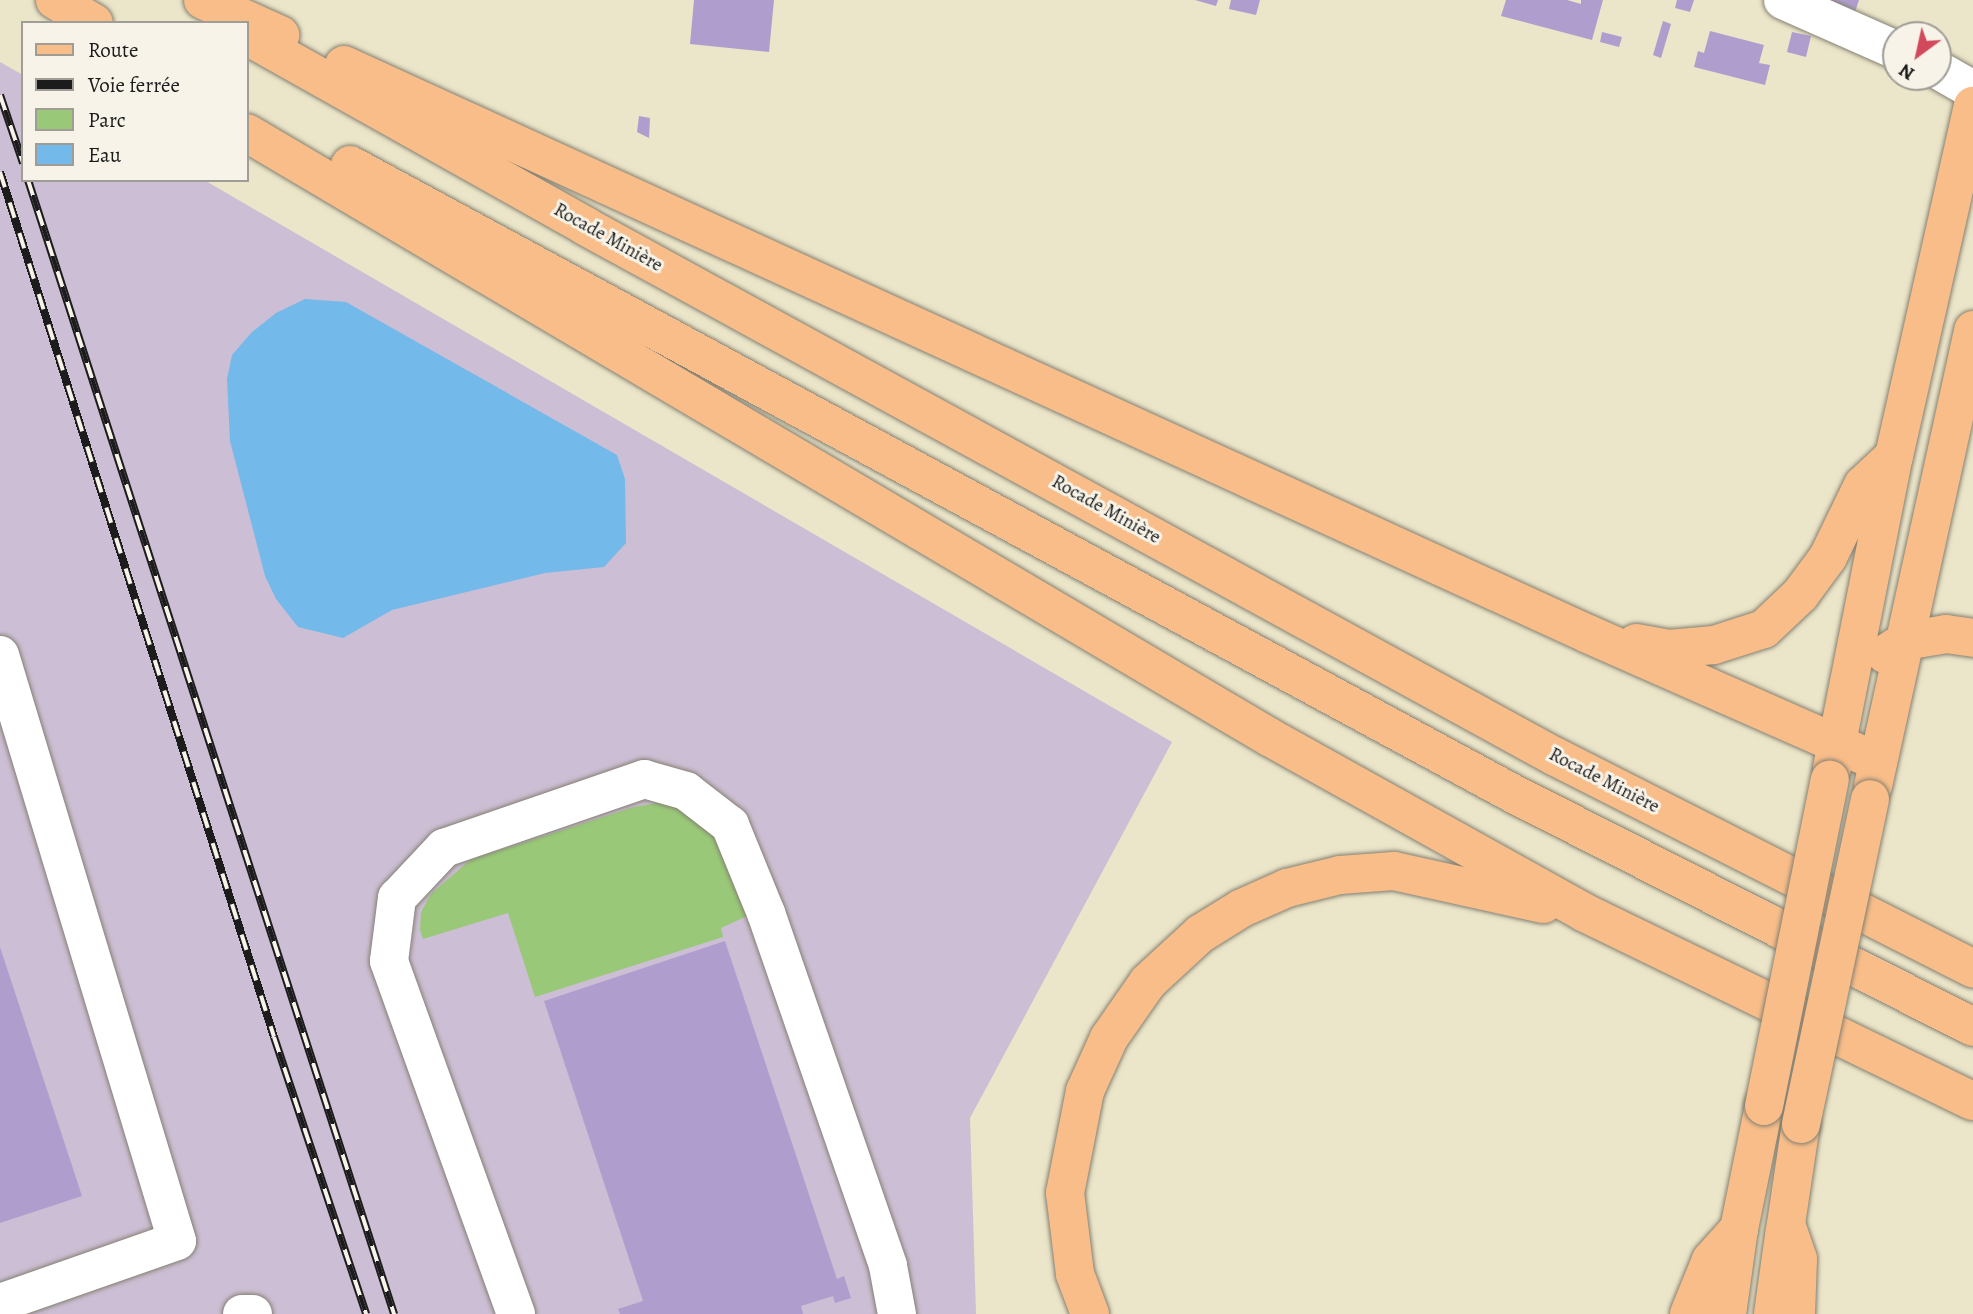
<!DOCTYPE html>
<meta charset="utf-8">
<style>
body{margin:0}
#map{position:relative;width:1973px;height:1314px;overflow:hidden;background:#ebe5c9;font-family:Alegreya,serif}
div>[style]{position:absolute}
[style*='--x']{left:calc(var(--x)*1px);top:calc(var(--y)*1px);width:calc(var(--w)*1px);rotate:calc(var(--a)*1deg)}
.industrial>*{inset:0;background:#ccbed4}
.green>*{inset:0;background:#99c978}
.water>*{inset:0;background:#73b9ea}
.building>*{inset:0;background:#af9ecd}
.roads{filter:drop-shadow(0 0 2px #848072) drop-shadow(0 0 2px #848072)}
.minor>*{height:38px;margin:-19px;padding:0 19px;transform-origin:19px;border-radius:19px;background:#fff}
.major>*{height:38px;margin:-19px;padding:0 19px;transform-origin:19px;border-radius:19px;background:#f8bd89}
.highway>*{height:38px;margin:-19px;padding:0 19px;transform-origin:19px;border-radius:19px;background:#f8bd89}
.rail>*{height:8px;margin-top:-4px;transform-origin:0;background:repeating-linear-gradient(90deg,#f7f3e8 0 16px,#1c1c1c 0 32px);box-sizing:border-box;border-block:2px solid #1c1c1c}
.bridges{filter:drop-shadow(0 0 2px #848072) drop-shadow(0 0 2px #848072)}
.highway-bridge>*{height:38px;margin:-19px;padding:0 19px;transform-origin:19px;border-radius:19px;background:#f8bd89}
span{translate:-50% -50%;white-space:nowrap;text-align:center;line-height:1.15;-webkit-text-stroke:6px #f7f3e8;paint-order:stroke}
.street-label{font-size:19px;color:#1c1c1c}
.legend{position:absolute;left:21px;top:21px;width:228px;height:161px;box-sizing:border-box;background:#f7f3e8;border:2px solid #9f9d96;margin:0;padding:9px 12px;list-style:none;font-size:21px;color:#1c1c1c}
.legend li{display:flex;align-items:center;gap:14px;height:35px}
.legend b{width:35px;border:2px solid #9f9d96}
.north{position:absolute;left:1882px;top:21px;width:70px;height:70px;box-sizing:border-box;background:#f7f3e8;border:2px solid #9f9d96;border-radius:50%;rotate:213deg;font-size:19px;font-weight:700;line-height:28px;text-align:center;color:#1c1c1c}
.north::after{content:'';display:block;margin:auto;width:24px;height:32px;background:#d1495b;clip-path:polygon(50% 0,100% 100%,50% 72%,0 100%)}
</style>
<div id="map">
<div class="industrial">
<div style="clip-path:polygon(0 62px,23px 75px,23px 180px,204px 180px,1172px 742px,970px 1118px,976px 1314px,0 1314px)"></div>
</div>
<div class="green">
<div style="clip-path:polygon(658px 803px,681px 807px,713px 832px,747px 916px,721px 928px,723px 937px,535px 997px,508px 913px,423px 939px,420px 930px,421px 912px,431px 894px,470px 860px,634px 807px)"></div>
</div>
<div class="water">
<div style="clip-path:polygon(305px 299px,346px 302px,617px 455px,625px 479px,626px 543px,604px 567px,545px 573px,392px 610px,343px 638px,298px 627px,276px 599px,265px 576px,230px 441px,227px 379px,232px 355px,252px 332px,276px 313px)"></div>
</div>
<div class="building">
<div style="clip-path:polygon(694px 0,774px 0,769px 52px,690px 44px)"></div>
<div style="clip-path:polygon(1195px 0,1218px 0,1216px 6px)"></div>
<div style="clip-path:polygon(1231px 0,1260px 0,1256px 15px,1229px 9px)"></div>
<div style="clip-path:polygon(1506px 0,1567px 0,1581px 4px,1581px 0,1603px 0,1592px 40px,1501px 16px)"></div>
<div style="clip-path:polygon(1677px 0,1694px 0,1690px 12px,1675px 8px)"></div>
<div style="clip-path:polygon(1821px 0,1859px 0,1855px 12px)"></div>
<div style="clip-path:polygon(1663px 21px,1671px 24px,1661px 58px,1653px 55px)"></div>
<div style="clip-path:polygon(1710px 31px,1764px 45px,1759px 63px,1770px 65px,1765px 85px,1694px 67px,1698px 51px,1704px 53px)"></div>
<div style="clip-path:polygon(1602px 32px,1622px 37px,1619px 47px,1600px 42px)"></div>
<div style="clip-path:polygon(1792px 32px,1811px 36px,1806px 57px,1787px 52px)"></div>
<div style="clip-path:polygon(639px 116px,650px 118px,649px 138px,637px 132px)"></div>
<div style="clip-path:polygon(725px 941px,837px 1279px,844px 1276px,851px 1298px,835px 1303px,833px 1296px,801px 1306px,803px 1314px,620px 1314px,618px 1309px,643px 1301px,544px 1001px)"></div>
<div style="clip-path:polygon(0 947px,82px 1196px,0 1223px)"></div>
</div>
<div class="roads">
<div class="minor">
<div style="--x:1783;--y:0;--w:124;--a:23.9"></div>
<div style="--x:1938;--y:70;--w:40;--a:29.7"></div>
<div style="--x:0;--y:655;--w:612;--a:73.19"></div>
<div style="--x:177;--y:1241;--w:188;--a:160.7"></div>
<div style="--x:242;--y:1314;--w:11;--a:0"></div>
<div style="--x:516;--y:1314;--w:375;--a:-109.8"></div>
<div style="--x:389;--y:961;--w:64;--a:-82.8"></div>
<div style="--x:397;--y:898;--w:69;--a:-46.8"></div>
<div style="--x:444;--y:848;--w:212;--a:-19"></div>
<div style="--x:644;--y:779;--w:44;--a:15.9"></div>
<div style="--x:686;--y:791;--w:56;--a:37.7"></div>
<div style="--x:730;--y:825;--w:95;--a:67.8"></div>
<div style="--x:766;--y:913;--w:373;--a:70.9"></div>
<div style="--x:888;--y:1266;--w:49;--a:79.4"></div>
</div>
<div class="major">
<div style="--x:1727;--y:1314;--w:86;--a:-82"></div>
<div style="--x:1773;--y:1314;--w:86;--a:-82"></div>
</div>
<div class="highway">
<div style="--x:55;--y:0;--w:45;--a:30.5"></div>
<div style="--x:203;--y:0;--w:85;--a:24.4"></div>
<div style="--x:247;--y:36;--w:388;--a:29.3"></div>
<div style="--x:585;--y:226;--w:1104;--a:28.68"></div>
<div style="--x:1554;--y:756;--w:470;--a:26.9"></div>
<div style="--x:344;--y:65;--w:1368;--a:24.58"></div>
<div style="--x:1588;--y:634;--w:317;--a:23.8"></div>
<div style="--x:247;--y:133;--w:1189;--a:30.58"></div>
<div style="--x:1271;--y:738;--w:357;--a:29.1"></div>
<div style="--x:1583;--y:912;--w:433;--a:25.9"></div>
<div style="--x:350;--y:165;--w:1319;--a:28.39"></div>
<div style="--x:1510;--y:792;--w:519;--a:26.91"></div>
<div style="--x:1636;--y:643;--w:34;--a:10"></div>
<div style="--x:1669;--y:649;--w:45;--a:-5.1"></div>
<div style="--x:1714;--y:645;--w:52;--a:-17.7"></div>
<div style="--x:1764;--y:629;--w:50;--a:-43.4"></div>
<div style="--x:1800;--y:595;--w:47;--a:-53.6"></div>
<div style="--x:1828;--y:557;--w:80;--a:-64.1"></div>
<div style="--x:1863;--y:485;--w:42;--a:-43.1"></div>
<div style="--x:1885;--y:654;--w:24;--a:-33"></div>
<div style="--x:1905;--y:641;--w:42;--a:-9.7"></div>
<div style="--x:1946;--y:634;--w:27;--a:8"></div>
<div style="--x:1832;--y:768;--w:318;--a:-78.8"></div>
<div style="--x:1894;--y:456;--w:359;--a:-77.3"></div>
<div style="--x:1873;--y:786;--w:467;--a:-77.6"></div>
<div style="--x:1090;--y:1314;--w:43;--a:-110.6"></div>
<div style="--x:1075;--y:1274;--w:82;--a:-97"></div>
<div style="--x:1065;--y:1193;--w:104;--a:-78.9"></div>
<div style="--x:1085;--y:1091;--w:58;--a:-65.6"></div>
<div style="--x:1109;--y:1038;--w:68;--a:-55.1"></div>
<div style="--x:1148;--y:982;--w:71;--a:-42.7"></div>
<div style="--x:1200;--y:934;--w:49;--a:-31.8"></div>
<div style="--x:1242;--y:908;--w:49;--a:-24"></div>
<div style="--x:1287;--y:888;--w:55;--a:-13.8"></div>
<div style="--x:1340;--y:875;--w:54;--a:-4.2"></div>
<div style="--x:1394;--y:871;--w:153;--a:12.5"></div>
<div style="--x:1689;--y:1314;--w:58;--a:-67.8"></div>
<div style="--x:1711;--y:1260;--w:42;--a:-47.9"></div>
<div style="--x:1739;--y:1229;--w:126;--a:-78.5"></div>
<div style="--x:1796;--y:1314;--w:55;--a:-87.9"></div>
<div style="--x:1798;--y:1259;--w:37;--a:-109"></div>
<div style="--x:1786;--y:1224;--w:101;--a:-81.5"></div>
</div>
</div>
<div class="rail">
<div style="--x:0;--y:95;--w:72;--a:71.3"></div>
<div style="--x:0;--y:172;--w:907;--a:72.42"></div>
<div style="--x:274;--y:1037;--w:292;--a:71.6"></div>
<div style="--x:28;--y:180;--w:1192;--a:72.11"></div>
</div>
<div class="bridges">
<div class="highway-bridge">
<div style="--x:1764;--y:1106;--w:333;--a:-78.6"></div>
<div style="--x:1801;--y:1124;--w:332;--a:-78"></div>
</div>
</div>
<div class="street-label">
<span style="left:608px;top:238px;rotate:29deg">Rocade Minière</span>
<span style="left:1106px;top:510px;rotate:29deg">Rocade Minière</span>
<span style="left:1604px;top:781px;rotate:27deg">Rocade Minière</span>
</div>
<ul class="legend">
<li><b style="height:9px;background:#f8bd89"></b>Route</li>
<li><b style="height:9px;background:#1c1c1c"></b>Voie ferrée</li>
<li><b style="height:19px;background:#99c978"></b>Parc</li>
<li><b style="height:19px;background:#73b9ea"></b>Eau</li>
</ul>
<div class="north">N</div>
</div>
